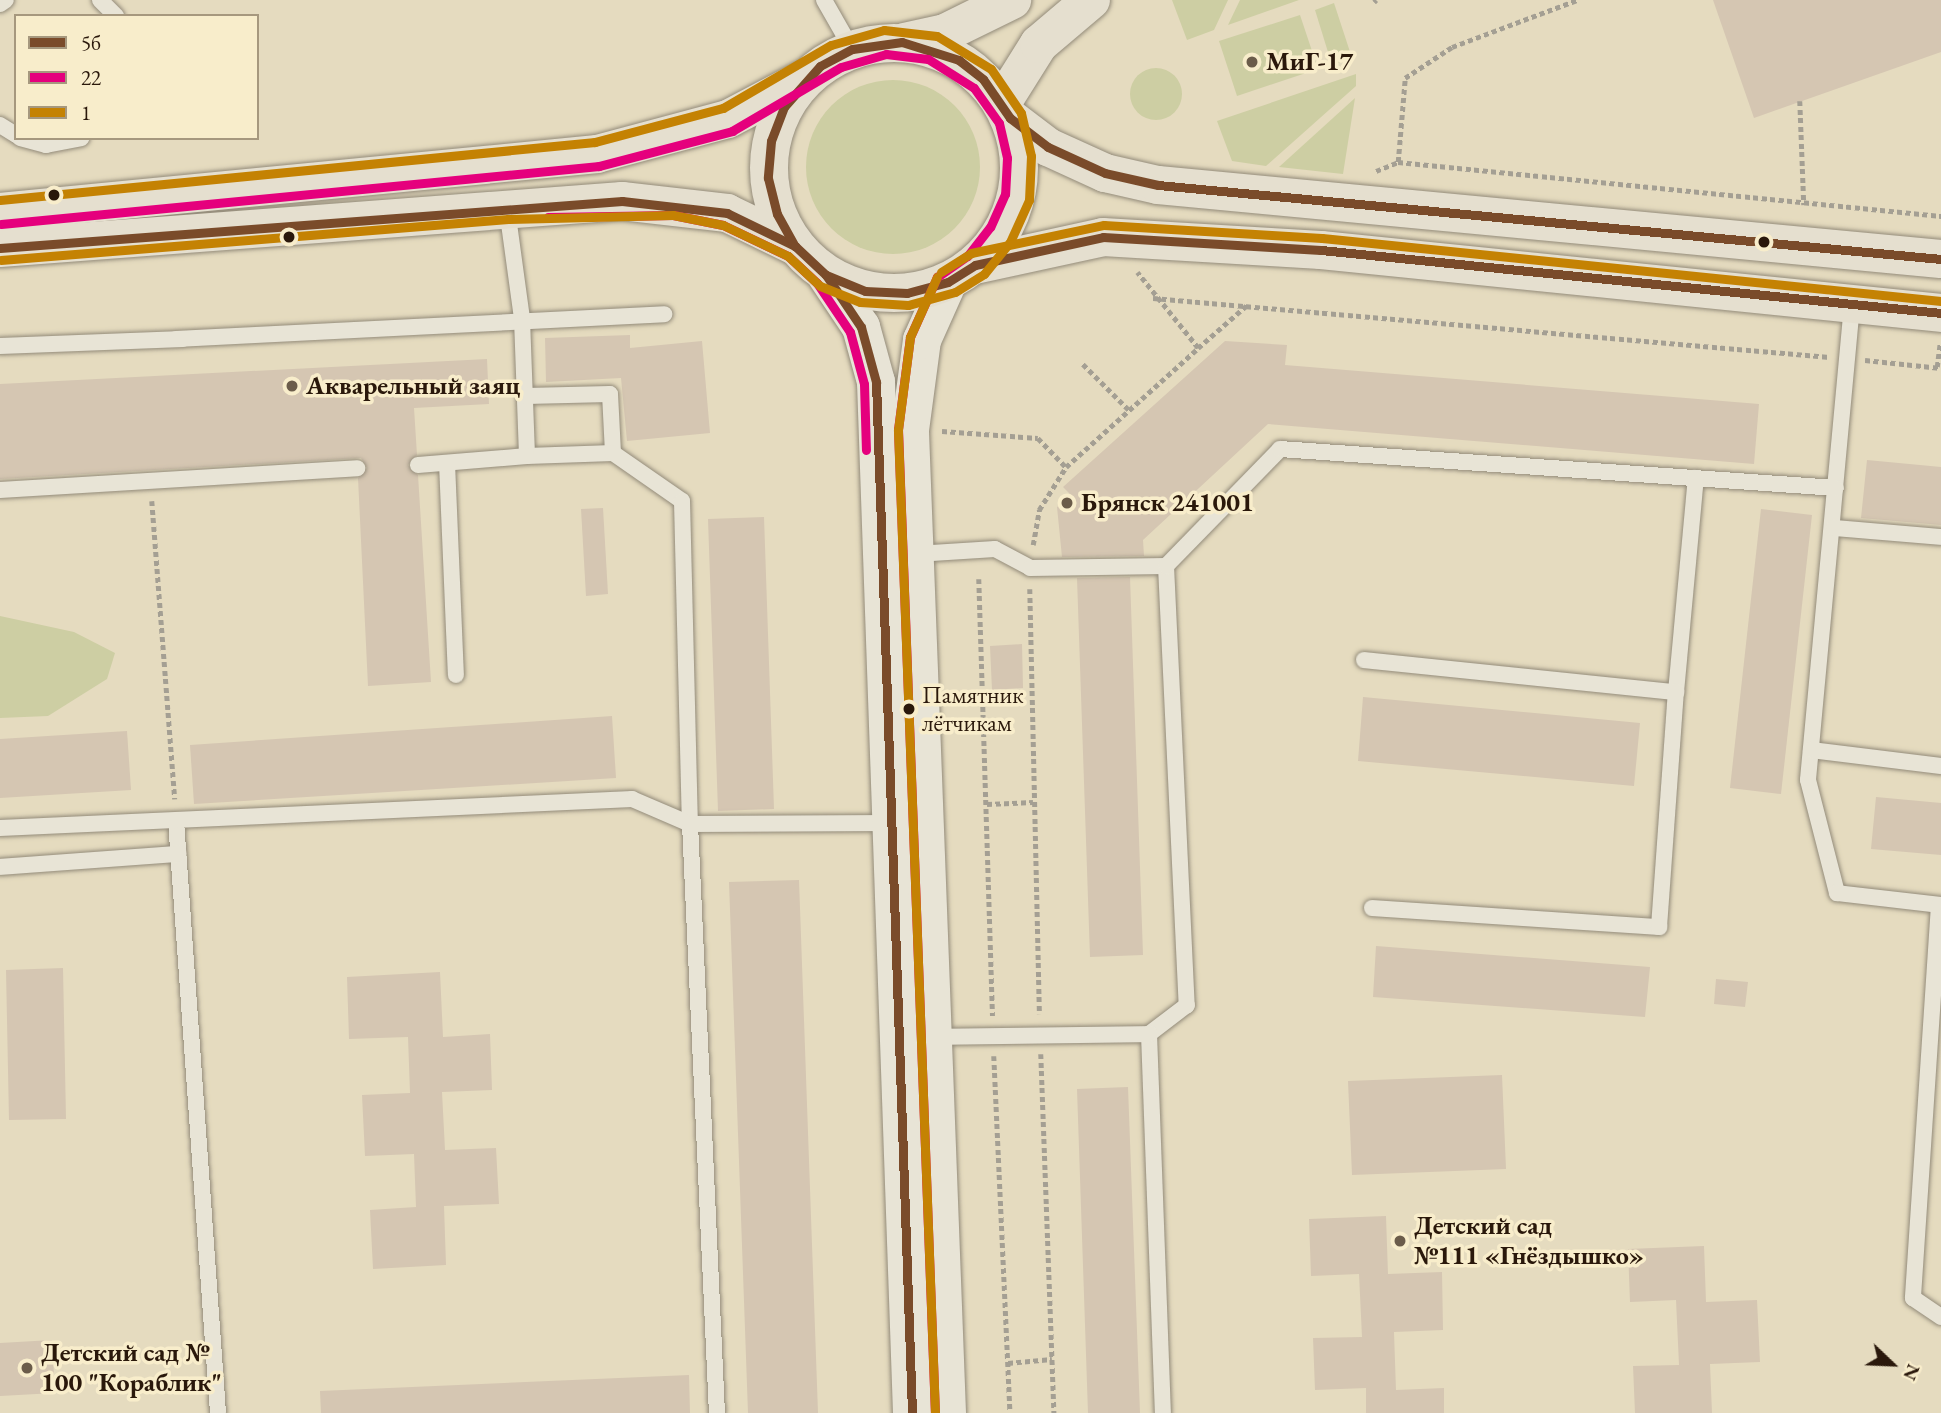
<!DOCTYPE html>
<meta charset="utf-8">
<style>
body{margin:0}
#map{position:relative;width:1941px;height:1413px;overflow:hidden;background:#e5dbbf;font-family:"EB Garamond",serif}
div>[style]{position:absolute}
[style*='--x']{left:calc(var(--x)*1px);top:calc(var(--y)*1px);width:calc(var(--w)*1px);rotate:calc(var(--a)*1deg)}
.green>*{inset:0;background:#cdcea3}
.round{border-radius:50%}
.building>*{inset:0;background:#d5c6b2}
.path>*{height:4.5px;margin-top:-2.25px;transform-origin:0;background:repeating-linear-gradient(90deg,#a49f93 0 5px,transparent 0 8.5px)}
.roads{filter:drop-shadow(0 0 2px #938b7a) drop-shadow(0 0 2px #938b7a)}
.lane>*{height:16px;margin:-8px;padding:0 8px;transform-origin:8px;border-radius:8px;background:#e8e4d6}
.secondary>*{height:38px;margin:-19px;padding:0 19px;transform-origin:19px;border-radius:19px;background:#e8e4d6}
.primary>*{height:38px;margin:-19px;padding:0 19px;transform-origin:19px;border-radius:19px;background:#e5dfcf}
.primary>.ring{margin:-19px;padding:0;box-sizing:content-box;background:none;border:38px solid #e5dfcf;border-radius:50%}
.bus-1>*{height:9px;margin:-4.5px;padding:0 4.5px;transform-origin:4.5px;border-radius:4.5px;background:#7a4b2a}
.bus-2>*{height:9px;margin:-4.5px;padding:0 4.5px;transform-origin:4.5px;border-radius:4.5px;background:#e5007d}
.bus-3>*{height:9px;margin:-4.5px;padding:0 4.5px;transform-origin:4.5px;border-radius:4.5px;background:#c48203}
.dots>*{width:19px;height:19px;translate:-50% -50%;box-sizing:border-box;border:4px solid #f8edcb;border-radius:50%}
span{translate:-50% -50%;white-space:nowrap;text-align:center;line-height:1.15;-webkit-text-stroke:7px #f8edcb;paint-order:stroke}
.bus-label{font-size:24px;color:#2a180b}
.left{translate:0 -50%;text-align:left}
.poi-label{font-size:26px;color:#2a180b;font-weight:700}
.legend{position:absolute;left:14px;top:14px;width:245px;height:126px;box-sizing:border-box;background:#f8edcb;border:2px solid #a6987e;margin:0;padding:9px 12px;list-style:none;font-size:21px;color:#2a180b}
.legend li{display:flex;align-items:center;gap:14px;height:35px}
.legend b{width:35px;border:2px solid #a6987e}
.north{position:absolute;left:1857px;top:1329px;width:70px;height:70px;-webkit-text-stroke:5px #f8edcb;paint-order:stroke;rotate:113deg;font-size:19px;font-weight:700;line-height:28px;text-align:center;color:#2a180b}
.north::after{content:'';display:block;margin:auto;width:24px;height:32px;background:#2a180b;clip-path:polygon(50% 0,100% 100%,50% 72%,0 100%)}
</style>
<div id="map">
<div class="green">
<div style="clip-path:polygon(1172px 0,1228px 0,1214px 30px,1187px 40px)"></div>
<div style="clip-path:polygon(1240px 0,1299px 0,1228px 25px)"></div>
<div style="clip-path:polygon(1334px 3px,1352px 58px,1332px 65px,1315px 10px)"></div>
<div style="clip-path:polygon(1300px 15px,1318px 69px,1237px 96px,1219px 41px)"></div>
<div class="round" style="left:1130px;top:68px;width:52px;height:52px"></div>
<div style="clip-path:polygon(1356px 74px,1356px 86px,1266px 166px,1232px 161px,1217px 121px)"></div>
<div class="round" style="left:806px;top:80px;width:174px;height:174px"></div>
<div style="clip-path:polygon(1355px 98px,1343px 174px,1279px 167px)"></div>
<div style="clip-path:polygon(0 616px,74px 632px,115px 653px,107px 679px,48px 716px,0 718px)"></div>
</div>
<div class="building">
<div style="clip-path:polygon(1713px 0,1941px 0,1941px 52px,1754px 118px)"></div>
<div style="clip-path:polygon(630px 335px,630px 348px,702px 341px,710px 433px,627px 441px,621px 378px,546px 382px,545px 338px)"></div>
<div style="clip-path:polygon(1225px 341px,1287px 345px,1285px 365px,1759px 404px,1754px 464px,1268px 424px,1143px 540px,1144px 556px,1062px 557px,1057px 507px,1072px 496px,1063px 487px)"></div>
<div style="clip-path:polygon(487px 359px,489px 404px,414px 408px,417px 455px,408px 465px,418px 475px,431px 682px,368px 686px,358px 478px,367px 468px,361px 458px,0 479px,0 384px)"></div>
<div style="clip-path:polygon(1867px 460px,1941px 467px,1941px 525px,1861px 518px)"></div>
<div style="clip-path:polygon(603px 508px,608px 594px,586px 596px,581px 509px)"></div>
<div style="clip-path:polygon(1761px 509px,1812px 515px,1781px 794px,1730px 788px)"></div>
<div style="clip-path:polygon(764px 517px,774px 809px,718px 811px,708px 519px)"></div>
<div style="clip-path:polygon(1130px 577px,1143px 955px,1090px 957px,1077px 578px)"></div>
<div style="clip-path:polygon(1022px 644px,1023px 688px,992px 690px,990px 646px)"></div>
<div style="clip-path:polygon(1363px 697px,1640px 723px,1634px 786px,1358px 761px)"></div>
<div style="clip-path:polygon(612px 716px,616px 778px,194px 804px,190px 745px)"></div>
<div style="clip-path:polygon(127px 731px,131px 790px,0 798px,0 739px)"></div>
<div style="clip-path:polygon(1876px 797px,1941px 803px,1941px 855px,1871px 849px)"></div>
<div style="clip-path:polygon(799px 880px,818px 1413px,748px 1413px,729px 882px)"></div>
<div style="clip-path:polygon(1376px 946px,1650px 967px,1645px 1017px,1373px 997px)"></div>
<div style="clip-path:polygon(63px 968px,66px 1119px,9px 1120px,6px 970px)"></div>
<div style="clip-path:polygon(440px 972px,443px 1037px,490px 1034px,492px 1090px,442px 1092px,445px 1150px,496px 1148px,499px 1204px,444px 1206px,446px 1265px,373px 1269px,370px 1210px,416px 1207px,414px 1154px,365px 1156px,362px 1095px,410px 1093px,408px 1037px,349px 1039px,347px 977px)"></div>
<div style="clip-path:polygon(1716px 979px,1748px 982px,1745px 1007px,1714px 1004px)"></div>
<div style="clip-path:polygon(1502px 1075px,1506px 1169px,1352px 1175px,1348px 1081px)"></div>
<div style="clip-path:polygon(1128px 1087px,1140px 1413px,1088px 1413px,1077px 1089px)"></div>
<div style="clip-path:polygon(1386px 1216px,1388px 1274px,1442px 1272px,1443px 1330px,1394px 1332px,1396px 1390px,1444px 1388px,1444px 1413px,1366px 1413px,1366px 1388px,1315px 1390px,1313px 1338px,1362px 1337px,1359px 1274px,1311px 1276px,1309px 1219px)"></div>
<div style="clip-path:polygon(1704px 1246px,1706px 1302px,1757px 1300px,1760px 1362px,1710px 1364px,1712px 1413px,1635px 1413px,1633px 1366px,1679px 1365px,1676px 1300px,1630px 1302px,1628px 1249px)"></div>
<div style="clip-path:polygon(52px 1340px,55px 1393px,0 1396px,0 1343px)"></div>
<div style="clip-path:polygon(689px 1375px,690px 1413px,321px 1413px,320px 1391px)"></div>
</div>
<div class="path">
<div style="--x:1374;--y:2;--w:3;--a:-45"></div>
<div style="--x:1800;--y:101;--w:104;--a:87.8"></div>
<div style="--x:1398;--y:162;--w:84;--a:-85.2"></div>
<div style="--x:1405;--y:78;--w:56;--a:-33.4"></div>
<div style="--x:1452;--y:47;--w:134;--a:-20.6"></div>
<div style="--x:1376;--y:171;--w:24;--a:-22"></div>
<div style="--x:1398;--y:162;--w:546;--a:5.68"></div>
<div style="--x:1153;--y:298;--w:679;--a:4.99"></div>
<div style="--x:1198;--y:348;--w:65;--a:-41.3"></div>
<div style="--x:1865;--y:360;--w:76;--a:6"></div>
<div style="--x:1083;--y:364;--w:66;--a:45"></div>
<div style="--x:1937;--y:367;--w:24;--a:-83"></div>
<div style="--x:942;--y:431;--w:96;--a:4.2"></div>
<div style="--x:1038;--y:438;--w:40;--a:46"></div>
<div style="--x:1066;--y:467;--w:178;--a:-42"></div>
<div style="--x:1198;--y:348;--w:97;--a:-128.8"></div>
<div style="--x:152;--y:501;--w:299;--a:85.6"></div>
<div style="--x:1033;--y:545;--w:36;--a:-80"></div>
<div style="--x:1039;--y:510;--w:51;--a:-57.9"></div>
<div style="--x:979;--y:579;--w:437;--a:88.2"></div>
<div style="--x:1030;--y:589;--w:425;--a:88.7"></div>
<div style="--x:987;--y:804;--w:46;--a:-2.5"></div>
<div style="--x:1041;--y:1054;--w:359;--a:87.9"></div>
<div style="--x:994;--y:1056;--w:357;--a:87.4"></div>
<div style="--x:1008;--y:1363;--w:44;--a:-5.2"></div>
</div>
<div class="roads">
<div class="lane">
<div style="--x:100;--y:0;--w:23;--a:45"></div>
<div style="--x:824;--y:0;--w:56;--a:60.3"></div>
<div style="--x:0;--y:4;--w:7;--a:-34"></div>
<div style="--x:0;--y:125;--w:19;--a:32"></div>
<div style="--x:20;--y:138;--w:27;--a:15"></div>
<div style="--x:46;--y:145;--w:36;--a:-11"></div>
<div style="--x:507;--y:209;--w:111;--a:82.2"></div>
<div style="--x:522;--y:319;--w:137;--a:87.9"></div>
<div style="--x:527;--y:456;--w:86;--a:-2"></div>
<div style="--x:613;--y:453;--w:59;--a:-92.9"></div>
<div style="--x:610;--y:394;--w:84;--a:178.6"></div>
<div style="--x:1852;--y:305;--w:477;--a:95.3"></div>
<div style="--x:1808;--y:780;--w:117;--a:75.6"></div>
<div style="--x:1837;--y:893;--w:105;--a:6.6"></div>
<div style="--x:176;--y:339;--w:489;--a:-2.9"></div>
<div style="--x:0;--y:346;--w:183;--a:-2.2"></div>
<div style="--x:613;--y:453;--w:84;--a:34.8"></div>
<div style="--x:682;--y:501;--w:323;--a:88.6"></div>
<div style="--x:690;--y:824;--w:590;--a:87.38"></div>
<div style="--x:447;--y:463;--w:212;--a:87.6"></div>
<div style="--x:418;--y:465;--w:109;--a:-4.7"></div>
<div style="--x:0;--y:490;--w:358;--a:-3.5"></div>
<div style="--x:1834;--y:528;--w:107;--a:4.8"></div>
<div style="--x:916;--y:554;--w:79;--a:-3.6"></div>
<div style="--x:995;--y:549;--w:40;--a:28"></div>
<div style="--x:1030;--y:568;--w:136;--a:-0.8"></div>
<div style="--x:1166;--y:566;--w:440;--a:87.3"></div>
<div style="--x:1187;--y:1005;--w:48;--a:142.7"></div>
<div style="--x:1149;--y:1034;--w:379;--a:87.9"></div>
<div style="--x:1166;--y:566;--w:163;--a:-45.7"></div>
<div style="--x:1280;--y:449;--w:557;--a:4.01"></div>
<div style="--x:1364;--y:660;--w:314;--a:5.9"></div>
<div style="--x:1676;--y:692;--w:215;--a:-84.7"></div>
<div style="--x:1811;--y:750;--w:131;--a:7"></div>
<div style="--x:176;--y:821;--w:593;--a:85.94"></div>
<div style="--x:0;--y:828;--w:633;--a:-2.63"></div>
<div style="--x:632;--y:799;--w:63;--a:23.3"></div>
<div style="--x:690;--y:824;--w:201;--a:-0.3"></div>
<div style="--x:0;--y:867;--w:179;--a:-4.2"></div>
<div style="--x:1939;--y:905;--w:394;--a:93.8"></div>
<div style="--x:1913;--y:1298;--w:34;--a:34"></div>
<div style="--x:1372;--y:908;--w:288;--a:3.8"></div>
<div style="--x:1659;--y:927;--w:236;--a:-85.9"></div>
<div style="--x:934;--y:1037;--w:215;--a:-0.8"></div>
</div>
<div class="secondary">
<div style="--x:826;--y:275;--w:63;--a:56.1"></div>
<div style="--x:861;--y:327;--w:57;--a:74.7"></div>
<div style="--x:876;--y:382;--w:1032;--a:88"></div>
<div style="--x:947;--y:1413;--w:984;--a:-92.16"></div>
<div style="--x:910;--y:430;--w:91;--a:-82.4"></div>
<div style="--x:922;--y:340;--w:64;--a:-65.9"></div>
</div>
<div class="primary">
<div style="--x:904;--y:42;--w:42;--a:-12.4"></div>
<div style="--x:945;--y:33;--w:75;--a:-26.2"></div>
<div class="ring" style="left:769px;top:43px;width:212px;height:212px"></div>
<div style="--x:1002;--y:103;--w:70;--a:-57.9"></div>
<div style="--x:1039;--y:44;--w:68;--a:-40.2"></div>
<div style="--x:1010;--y:118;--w:48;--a:37.3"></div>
<div style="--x:1048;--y:147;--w:63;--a:24.5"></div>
<div style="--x:1105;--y:173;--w:54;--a:12.8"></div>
<div style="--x:1158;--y:185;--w:786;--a:5.4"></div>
<div style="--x:0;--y:212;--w:600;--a:-5.55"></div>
<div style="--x:597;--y:154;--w:136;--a:-15"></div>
<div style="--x:728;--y:119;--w:88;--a:-27.7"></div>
<div style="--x:0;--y:248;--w:624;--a:-4.32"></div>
<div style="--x:622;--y:201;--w:106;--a:6.5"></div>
<div style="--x:727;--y:213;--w:76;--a:25.9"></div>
<div style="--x:975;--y:265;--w:131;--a:-12.3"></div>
<div style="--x:1103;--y:237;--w:218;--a:3.4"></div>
<div style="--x:1321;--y:250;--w:623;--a:5.8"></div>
</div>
</div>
<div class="bus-1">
<div style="--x:0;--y:248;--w:624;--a:-4.32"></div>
<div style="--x:622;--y:201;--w:106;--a:6.5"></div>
<div style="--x:727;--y:213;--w:76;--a:25.9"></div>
<div style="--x:1941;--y:259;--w:786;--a:-174.6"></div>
<div style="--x:1158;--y:185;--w:54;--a:-167.2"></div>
<div style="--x:1105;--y:173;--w:63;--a:-155.5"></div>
<div style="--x:1048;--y:147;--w:48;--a:-142.7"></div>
<div style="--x:1010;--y:118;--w:47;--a:-124.7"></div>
<div style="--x:983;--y:79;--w:31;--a:-142"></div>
<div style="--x:959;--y:60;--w:60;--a:-162.5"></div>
<div style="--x:902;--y:42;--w:50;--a:172"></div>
<div style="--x:852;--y:49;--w:36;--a:152"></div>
<div style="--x:820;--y:66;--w:55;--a:131.3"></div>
<div style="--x:784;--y:107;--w:36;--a:111"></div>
<div style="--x:771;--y:141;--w:37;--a:95"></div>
<div style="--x:768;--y:178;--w:37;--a:76"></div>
<div style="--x:777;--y:214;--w:37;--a:61"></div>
<div style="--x:795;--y:246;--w:42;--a:43.1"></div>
<div style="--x:826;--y:275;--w:42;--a:22.3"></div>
<div style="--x:865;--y:291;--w:42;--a:2.7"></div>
<div style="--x:907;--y:293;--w:42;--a:-15"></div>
<div style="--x:948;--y:282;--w:32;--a:-32"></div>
<div style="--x:975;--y:265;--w:131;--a:-12.3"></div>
<div style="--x:1103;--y:237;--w:218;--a:3.4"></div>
<div style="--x:1321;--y:250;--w:623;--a:5.8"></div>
<div style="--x:826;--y:275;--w:63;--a:56.1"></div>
<div style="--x:861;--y:327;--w:57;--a:74.7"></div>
<div style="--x:876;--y:382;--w:1032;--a:88"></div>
</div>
<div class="bus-2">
<div style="--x:548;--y:217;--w:125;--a:-0.9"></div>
<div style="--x:673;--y:215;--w:51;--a:11.3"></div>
<div style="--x:723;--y:225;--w:72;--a:25.5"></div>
<div style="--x:788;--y:256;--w:40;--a:43"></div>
<div style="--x:817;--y:283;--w:59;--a:56"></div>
<div style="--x:850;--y:332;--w:54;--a:74.9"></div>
<div style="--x:864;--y:384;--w:66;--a:88.3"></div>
<div style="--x:1;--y:224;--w:601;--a:-5.54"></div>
<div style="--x:599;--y:166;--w:138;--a:-14.7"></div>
<div style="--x:732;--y:131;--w:126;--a:-30.4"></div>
<div style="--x:841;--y:67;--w:47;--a:-16.1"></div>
<div style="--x:886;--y:54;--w:42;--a:6.8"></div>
<div style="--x:928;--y:59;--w:54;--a:32.2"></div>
<div style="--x:974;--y:88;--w:43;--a:54.5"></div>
<div style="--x:999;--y:123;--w:36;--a:77"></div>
<div style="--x:1007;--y:158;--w:36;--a:93"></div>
<div style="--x:1005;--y:194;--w:36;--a:114"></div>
<div style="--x:990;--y:227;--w:37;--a:128"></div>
<div style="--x:967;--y:256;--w:37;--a:145"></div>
<div style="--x:937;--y:277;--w:66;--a:114.2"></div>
<div style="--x:910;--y:337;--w:93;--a:97.4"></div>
<div style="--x:898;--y:429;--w:985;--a:87.85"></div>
</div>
<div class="bus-3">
<div style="--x:0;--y:200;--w:598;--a:-5.57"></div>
<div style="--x:595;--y:142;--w:132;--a:-14.9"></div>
<div style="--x:723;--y:108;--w:125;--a:-30.3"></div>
<div style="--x:831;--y:45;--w:55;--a:-15.8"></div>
<div style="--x:884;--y:30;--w:53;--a:6.5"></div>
<div style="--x:937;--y:36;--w:63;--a:31.4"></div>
<div style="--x:991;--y:69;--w:53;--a:55.7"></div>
<div style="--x:1021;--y:113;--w:44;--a:76.9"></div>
<div style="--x:1031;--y:156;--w:44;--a:92.6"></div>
<div style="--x:1029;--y:200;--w:46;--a:114.3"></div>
<div style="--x:1010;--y:242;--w:41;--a:129.1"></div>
<div style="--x:984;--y:274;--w:34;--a:148"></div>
<div style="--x:955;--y:292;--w:49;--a:164.5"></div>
<div style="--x:908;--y:305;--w:48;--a:-176.4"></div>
<div style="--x:860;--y:302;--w:43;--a:-158.2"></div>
<div style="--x:820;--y:286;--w:44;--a:-136.8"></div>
<div style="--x:788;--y:256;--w:72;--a:-154.5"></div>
<div style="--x:723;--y:225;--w:51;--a:-168.7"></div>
<div style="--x:673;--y:215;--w:165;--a:178.6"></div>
<div style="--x:508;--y:219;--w:509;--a:175.38"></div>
<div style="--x:941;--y:272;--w:36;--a:-32"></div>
<div style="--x:971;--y:253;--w:136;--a:-11.9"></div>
<div style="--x:1104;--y:225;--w:218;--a:3.4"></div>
<div style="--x:1322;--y:238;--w:622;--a:5.81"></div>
<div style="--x:935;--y:1413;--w:984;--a:-92.16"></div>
<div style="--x:898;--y:430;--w:94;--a:-82.6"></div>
<div style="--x:910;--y:337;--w:66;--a:-65.8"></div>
</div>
<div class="dots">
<div style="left:1252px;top:62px;background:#6b5c4a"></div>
<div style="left:54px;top:195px;background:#2a180b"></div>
<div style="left:289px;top:237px;background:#2a180b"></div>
<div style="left:1764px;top:242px;background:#2a180b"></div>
<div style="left:292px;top:386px;background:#6b5c4a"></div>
<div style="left:1067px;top:503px;background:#6b5c4a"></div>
<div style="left:909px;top:709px;background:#2a180b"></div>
<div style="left:1400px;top:1241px;background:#6b5c4a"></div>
<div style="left:27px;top:1368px;background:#6b5c4a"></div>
</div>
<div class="bus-label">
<span class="left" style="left:922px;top:709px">Памятник<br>лётчикам</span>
</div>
<div class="poi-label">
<span class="left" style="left:1266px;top:62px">МиГ-17</span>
<span class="left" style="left:306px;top:386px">Акварельный заяц</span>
<span class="left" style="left:1081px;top:503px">Брянск 241001</span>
<span class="left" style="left:1414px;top:1241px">Детский сад<br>№111 «Гнёздышко»</span>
<span class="left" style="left:41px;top:1368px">Детский сад №<br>100 "Кораблик"</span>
</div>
<ul class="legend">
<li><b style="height:9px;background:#7a4b2a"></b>5б</li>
<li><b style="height:9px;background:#e5007d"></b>22</li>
<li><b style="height:9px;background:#c48203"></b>1</li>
</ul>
<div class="north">N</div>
</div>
